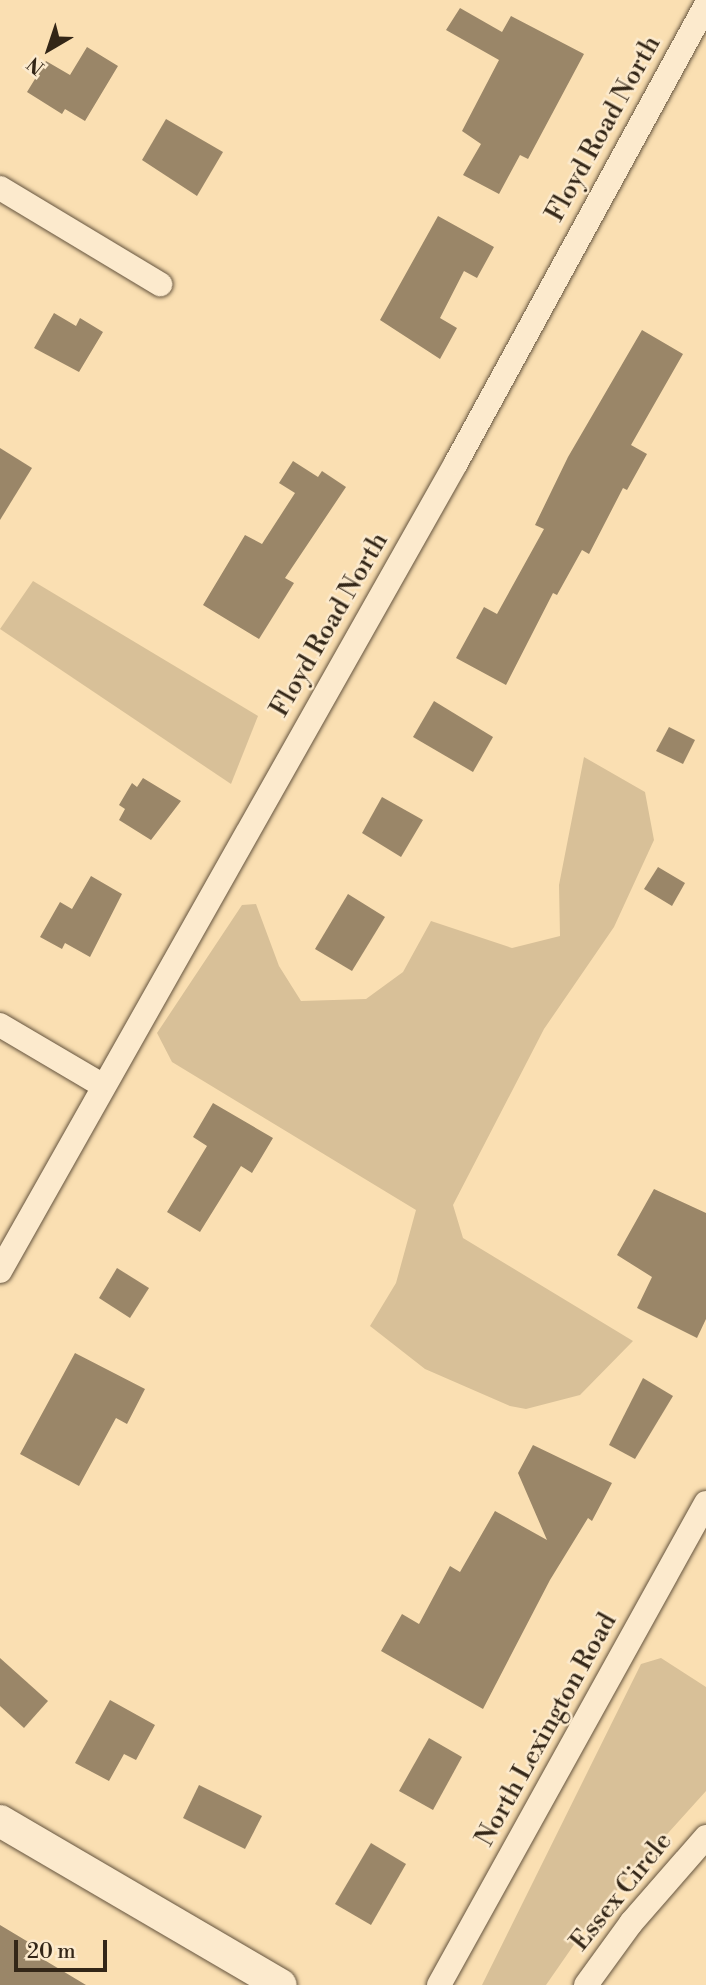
<!DOCTYPE html>
<style>
body{margin:0}
#map{position:relative;width:706px;height:1985px;overflow:hidden;background:#fadfb2;font-family:"Libre Bodoni",serif}
div>[style]{position:absolute}
[style*='--x']{left:calc(var(--x)*1px);top:calc(var(--y)*1px);width:calc(var(--w)*1px);rotate:calc(var(--a)*1deg)}
.green>*{inset:0;background:#d8c098}
.building>*{inset:0;background:#9a8668}
.roads{filter:drop-shadow(0 0 2px #65543e) drop-shadow(0 0 2px #65543e)}
.minor>*{height:24px;margin:-12px;padding:0 12px;transform-origin:12px;border-radius:12px;background:#fceacd}
.tertiary>*{height:32px;margin:-16px;padding:0 16px;transform-origin:16px;border-radius:16px;background:#fceacd}
span{translate:-50% -50%;white-space:nowrap;text-align:center;line-height:1.15;-webkit-text-stroke:5px #fceacd;paint-order:stroke}
.street-label{font-size:26px;color:#332617}
.north{position:absolute;left:14px;top:14px;width:70px;height:70px;-webkit-text-stroke:5px #fceacd;paint-order:stroke;rotate:219deg;font-size:19px;font-weight:700;line-height:28px;text-align:center;color:#332617}
.north::after{content:'';display:block;margin:auto;width:24px;height:32px;background:#332617;clip-path:polygon(50% 0,100% 100%,50% 72%,0 100%)}
.scale{position:absolute;left:14px;top:1940px;width:93px;height:32px;box-sizing:border-box;border:4px solid #332617;border-top:0;padding-left:9px;font-size:21px;line-height:24px;white-space:nowrap;color:#332617;-webkit-text-stroke:5px #fceacd;paint-order:stroke}
</style>
<div id="map">
<div class="green">
<div style="clip-path:polygon(33px 581px,258px 716px,231px 784px,0 629px)"></div>
<div style="clip-path:polygon(584px 757px,645px 792px,654px 840px,614px 927px,544px 1029px,453px 1205px,463px 1238px,633px 1341px,580px 1395px,526px 1409px,510px 1406px,425px 1369px,370px 1326px,396px 1283px,416px 1210px,172px 1062px,157px 1033px,242px 905px,256px 904px,279px 966px,301px 1001px,366px 999px,403px 972px,431px 921px,512px 948px,560px 936px,559px 885px)"></div>
<div style="clip-path:polygon(661px 1658px,706px 1687px,706px 1791px,596px 1913px,546px 1985px,482px 1985px,641px 1664px)"></div>
</div>
<div class="building">
<div style="clip-path:polygon(460px 8px,502px 32px,511px 16px,584px 54px,528px 159px,520px 155px,499px 194px,463px 175px,481px 144px,462px 131px,499px 60px,446px 30px)"></div>
<div style="clip-path:polygon(87px 47px,118px 66px,85px 121px,65px 109px,62px 114px,27px 92px,46px 61px,70px 75px)"></div>
<div style="clip-path:polygon(166px 119px,223px 152px,197px 196px,142px 160px)"></div>
<div style="clip-path:polygon(438px 216px,494px 247px,477px 278px,464px 271px,440px 318px,457px 328px,440px 359px,380px 320px)"></div>
<div style="clip-path:polygon(54px 313px,76px 326px,80px 318px,103px 332px,79px 372px,34px 348px)"></div>
<div style="clip-path:polygon(642px 330px,683px 354px,631px 445px,647px 454px,627px 490px,623px 488px,589px 554px,582px 550px,557px 595px,553px 593px,506px 685px,456px 658px,484px 607px,497px 614px,544px 529px,535px 525px,568px 457px)"></div>
<div style="clip-path:polygon(0 448px,32px 468px,0 520px)"></div>
<div style="clip-path:polygon(293px 461px,318px 477px,322px 471px,346px 487px,285px 578px,294px 583px,259px 639px,203px 605px,245px 535px,262px 544px,295px 493px,279px 483px)"></div>
<div style="clip-path:polygon(434px 701px,493px 737px,473px 772px,413px 737px)"></div>
<div style="clip-path:polygon(669px 727px,695px 740px,683px 764px,656px 751px)"></div>
<div style="clip-path:polygon(143px 778px,181px 801px,151px 840px,119px 820px,125px 809px,119px 805px,132px 783px,137px 787px)"></div>
<div style="clip-path:polygon(382px 797px,423px 820px,401px 857px,362px 833px)"></div>
<div style="clip-path:polygon(658px 867px,685px 883px,672px 906px,644px 889px)"></div>
<div style="clip-path:polygon(91px 876px,122px 894px,90px 957px,65px 943px,62px 949px,40px 937px,60px 902px,72px 909px)"></div>
<div style="clip-path:polygon(348px 894px,385px 917px,352px 971px,315px 949px)"></div>
<div style="clip-path:polygon(213px 1103px,273px 1138px,252px 1173px,241px 1166px,200px 1232px,167px 1212px,207px 1146px,193px 1137px)"></div>
<div style="clip-path:polygon(654px 1189px,706px 1213px,706px 1319px,697px 1338px,637px 1308px,652px 1277px,617px 1255px)"></div>
<div style="clip-path:polygon(117px 1268px,149px 1288px,130px 1318px,99px 1298px)"></div>
<div style="clip-path:polygon(75px 1353px,145px 1389px,127px 1424px,116px 1418px,79px 1486px,20px 1454px)"></div>
<div style="clip-path:polygon(643px 1378px,673px 1396px,635px 1459px,609px 1445px)"></div>
<div style="clip-path:polygon(533px 1445px,612px 1483px,592px 1521px,588px 1518px,550px 1580px,483px 1709px,381px 1651px,402px 1614px,419px 1624px,450px 1566px,460px 1572px,495px 1511px,547px 1540px,518px 1473px)"></div>
<div style="clip-path:polygon(0 1658px,48px 1701px,24px 1728px,0 1706px)"></div>
<div style="clip-path:polygon(110px 1700px,155px 1725px,136px 1760px,124px 1754px,109px 1781px,75px 1763px)"></div>
<div style="clip-path:polygon(429px 1738px,462px 1757px,433px 1810px,399px 1791px)"></div>
<div style="clip-path:polygon(199px 1785px,262px 1816px,245px 1849px,183px 1818px)"></div>
<div style="clip-path:polygon(371px 1843px,406px 1864px,371px 1925px,335px 1904px)"></div>
<div style="clip-path:polygon(0 1925px,30px 1943px,26px 1949px,86px 1985px,0 1985px)"></div>
</div>
<div class="roads">
<div class="minor">
<div style="--x:0;--y:188;--w:187;--a:31"></div>
<div style="--x:0;--y:1025;--w:118;--a:30.5"></div>
<div style="--x:0;--y:1271;--w:928;--a:-60.56"></div>
<div style="--x:456;--y:463;--w:522;--a:-61.37"></div>
<div style="--x:439;--y:1985;--w:551;--a:-61.02"></div>
<div style="--x:586;--y:1985;--w:77;--a:-54"></div>
<div style="--x:631;--y:1923;--w:114;--a:-48.9"></div>
</div>
<div class="tertiary">
<div style="--x:0;--y:1821;--w:325;--a:30.3"></div>
</div>
</div>
<div class="street-label">
<span style="left:604px;top:129px;rotate:-61deg">Floyd Road North</span>
<span style="left:330px;top:625px;rotate:-60deg">Floyd Road North</span>
<span style="left:547px;top:1730px;rotate:-61deg">North Lexington Road</span>
<span style="left:622px;top:1892px;rotate:-51deg">Essex Circle</span>
</div>
<div class="north">N</div>
<div class="scale">20 m</div>
</div>
